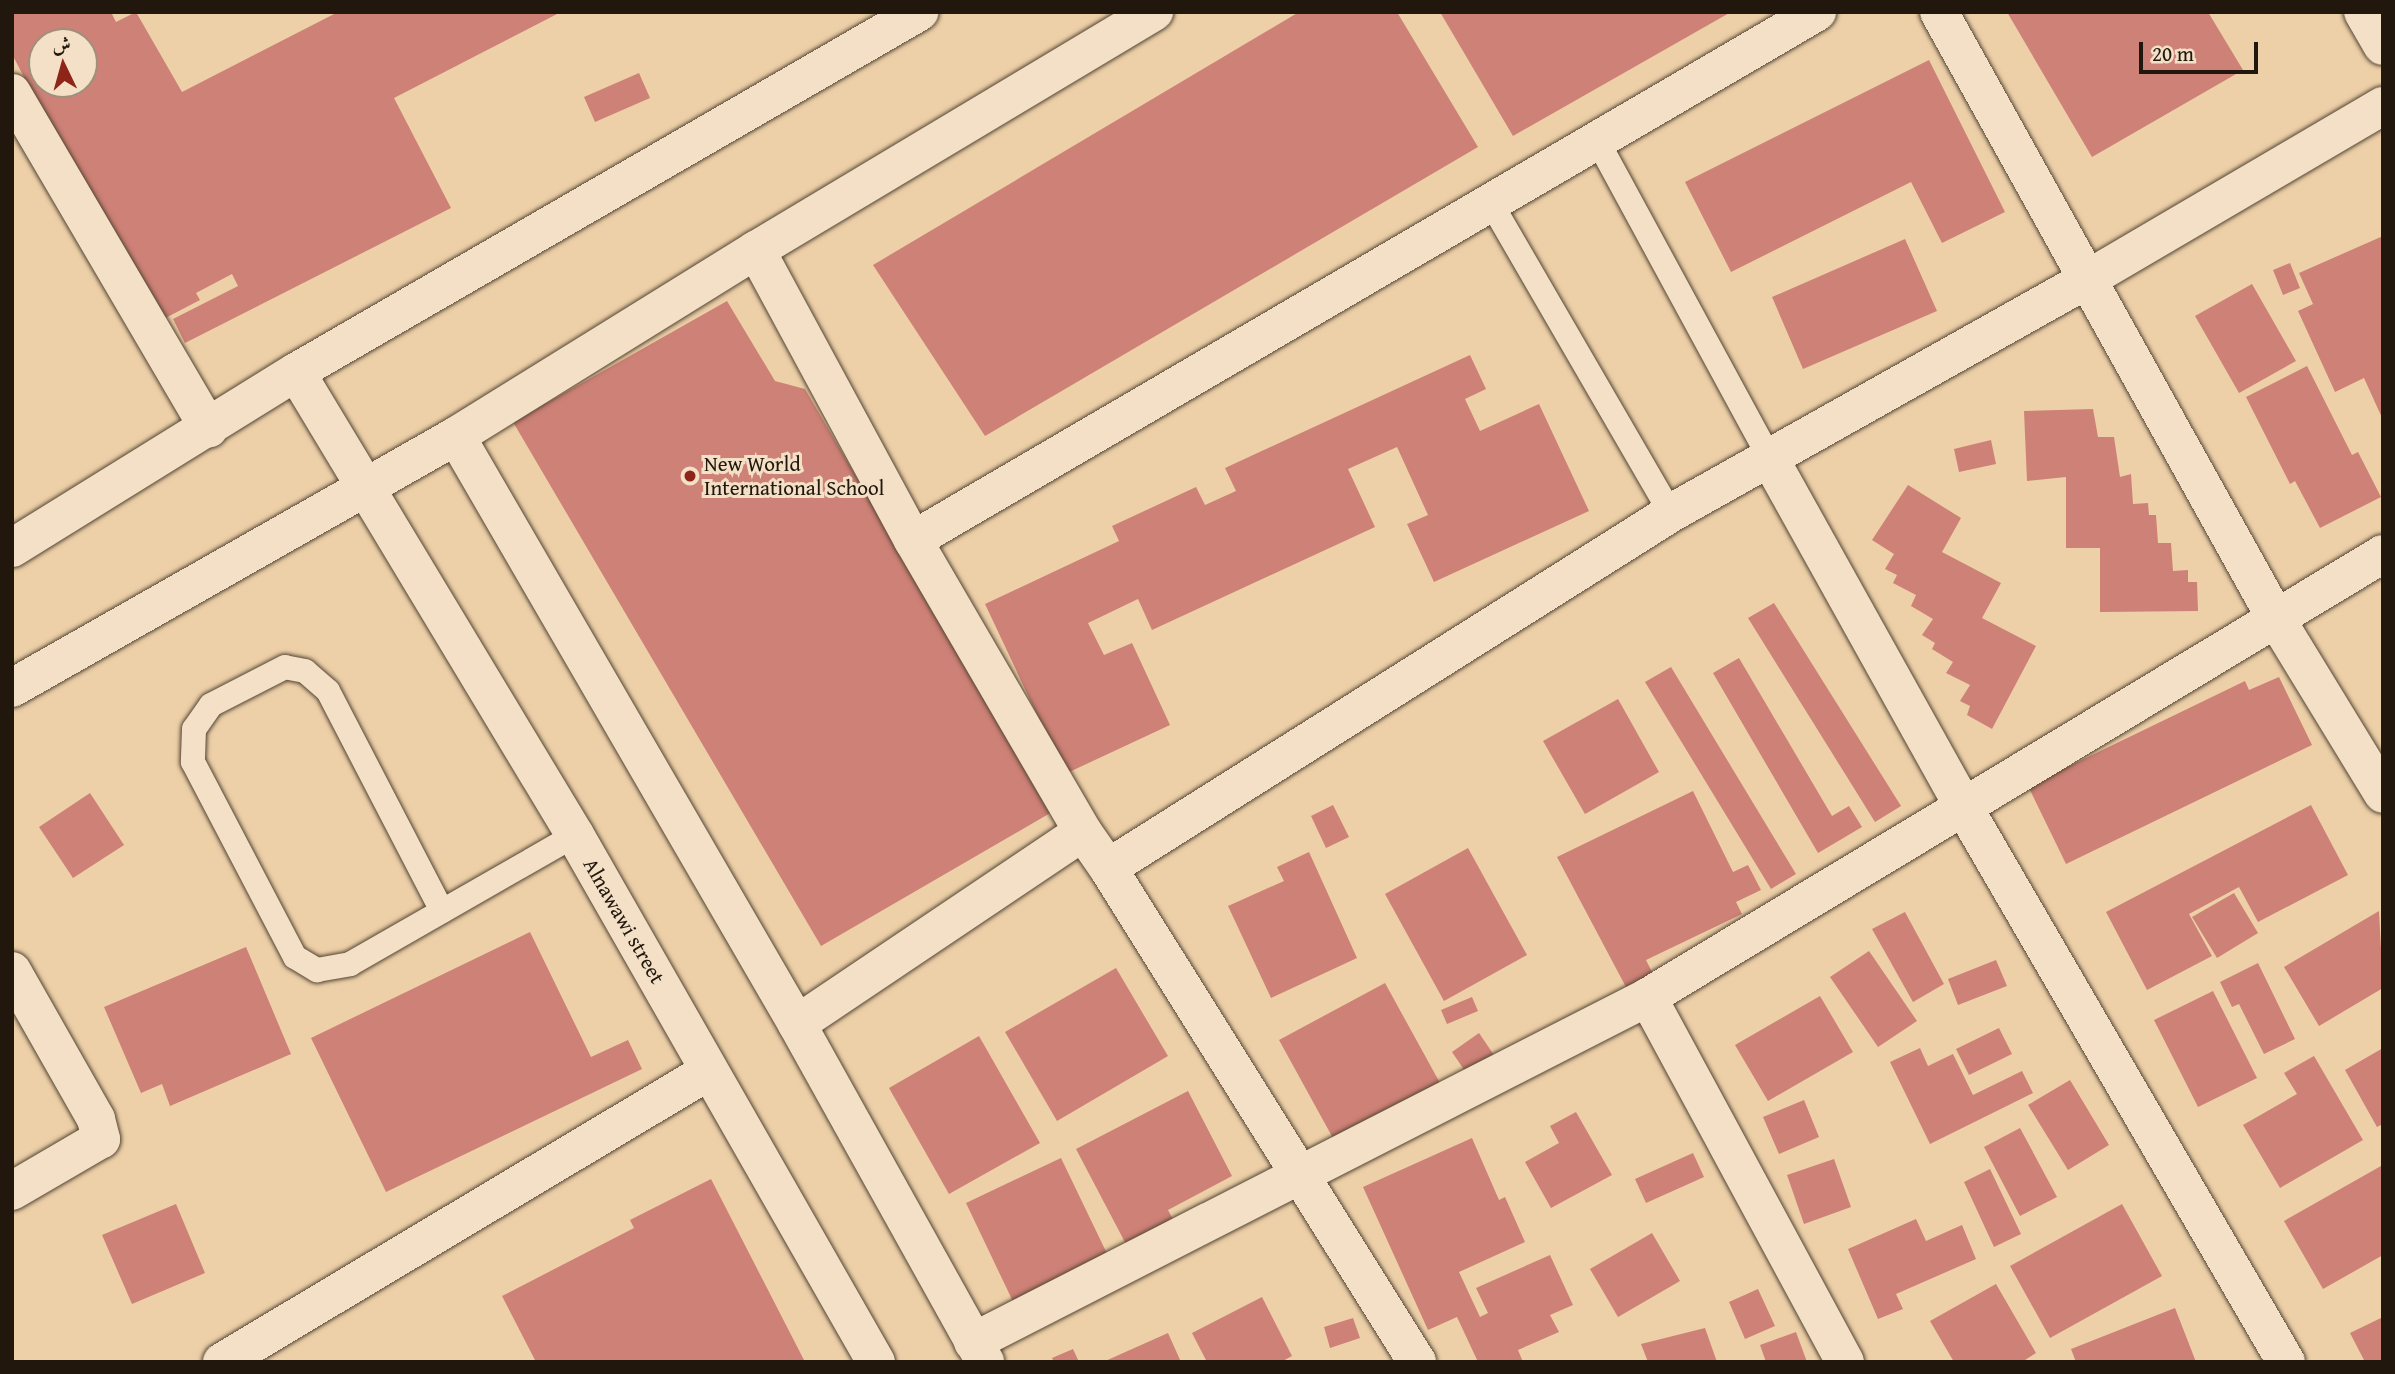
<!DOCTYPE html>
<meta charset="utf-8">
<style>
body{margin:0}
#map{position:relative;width:2395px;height:1374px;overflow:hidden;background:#edd0a8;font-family:"Gentium Book Plus",Amiri,serif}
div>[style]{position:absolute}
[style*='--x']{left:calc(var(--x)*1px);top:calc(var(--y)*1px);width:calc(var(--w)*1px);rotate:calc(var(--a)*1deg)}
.building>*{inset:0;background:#ce8176}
.roads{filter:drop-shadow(0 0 2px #544534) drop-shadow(0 0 2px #544534)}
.lane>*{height:24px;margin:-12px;padding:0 12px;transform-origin:12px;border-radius:12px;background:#f3e0c6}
.street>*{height:38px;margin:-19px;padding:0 19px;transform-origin:19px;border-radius:19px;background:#f3e0c6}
.dots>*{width:19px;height:19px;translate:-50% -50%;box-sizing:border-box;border:4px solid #f3e0c6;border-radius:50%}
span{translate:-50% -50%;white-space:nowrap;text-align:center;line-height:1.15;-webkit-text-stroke:6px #f3e0c6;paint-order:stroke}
.poi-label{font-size:21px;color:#21170d}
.left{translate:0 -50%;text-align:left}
.street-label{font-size:21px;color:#21170d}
.frame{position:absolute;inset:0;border:14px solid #21170d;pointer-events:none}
.north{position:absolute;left:28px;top:28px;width:70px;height:70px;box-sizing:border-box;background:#f3e0c6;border:2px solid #9f907c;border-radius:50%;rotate:355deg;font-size:19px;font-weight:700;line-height:28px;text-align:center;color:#21170d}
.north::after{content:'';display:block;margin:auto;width:24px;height:32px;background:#8f2418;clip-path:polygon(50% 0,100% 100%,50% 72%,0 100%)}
.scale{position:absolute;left:2139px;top:42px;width:119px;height:32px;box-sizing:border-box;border:4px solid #21170d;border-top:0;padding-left:9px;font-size:21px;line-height:24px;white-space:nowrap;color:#21170d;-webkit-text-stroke:5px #f3e0c6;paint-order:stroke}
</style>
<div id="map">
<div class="building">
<div style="clip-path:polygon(evenodd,12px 12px,111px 12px,116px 22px,136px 12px,182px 92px,338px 12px,561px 12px,394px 98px,451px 208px,185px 343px,173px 319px,238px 286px,232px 274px,196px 293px,200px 300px,152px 325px,12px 54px,12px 12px,42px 42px,84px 42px,84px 84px,42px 84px,42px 42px)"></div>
<div style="clip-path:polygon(1299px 12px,1397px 12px,1478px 147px,985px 436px,873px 265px)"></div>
<div style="clip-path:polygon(1440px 12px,1731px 12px,1513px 136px)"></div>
<div style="clip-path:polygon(2007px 12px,2208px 12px,2243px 70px,2092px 157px)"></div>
<div style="clip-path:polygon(1929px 60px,2005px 212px,1942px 243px,1911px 182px,1731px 272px,1685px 182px)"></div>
<div style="clip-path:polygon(639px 73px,650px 98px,595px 122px,584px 97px)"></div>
<div style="clip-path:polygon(2383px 236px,2383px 420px,2364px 378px,2335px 392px,2298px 311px,2313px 304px,2299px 273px)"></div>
<div style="clip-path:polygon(1905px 239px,1937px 311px,1803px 369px,1772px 297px)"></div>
<div style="clip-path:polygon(2290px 263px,2300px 288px,2283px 295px,2273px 270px)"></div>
<div style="clip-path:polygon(2252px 284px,2296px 361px,2239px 393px,2195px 316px)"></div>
<div style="clip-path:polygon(727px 301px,775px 381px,805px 389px,1052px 812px,821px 946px,513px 422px)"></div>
<div style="clip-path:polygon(1470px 355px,1486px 389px,1465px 399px,1480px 431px,1539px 404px,1589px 511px,1434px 582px,1407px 524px,1428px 515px,1397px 447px,1348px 469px,1375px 527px,1152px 630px,1138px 599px,1088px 623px,1104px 655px,1132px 643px,1170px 725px,1065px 774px,985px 604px,1119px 541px,1112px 526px,1196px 487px,1205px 505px,1236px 491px,1225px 468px)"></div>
<div style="clip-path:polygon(2307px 366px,2352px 455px,2358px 452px,2381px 497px,2320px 528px,2295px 481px,2290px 484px,2246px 397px)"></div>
<div style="clip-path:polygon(2093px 409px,2098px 437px,2114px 437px,2120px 477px,2131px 474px,2133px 504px,2148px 503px,2149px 515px,2156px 515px,2158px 543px,2171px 543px,2173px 571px,2188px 570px,2188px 582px,2197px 582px,2198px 611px,2100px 612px,2100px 548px,2066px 548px,2066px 477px,2027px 481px,2024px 411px)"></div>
<div style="clip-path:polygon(1991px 440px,1996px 464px,1959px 472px,1954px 449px)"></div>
<div style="clip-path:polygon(1908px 485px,1961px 518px,1942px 552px,2001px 583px,1982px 618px,2036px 646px,1992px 729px,1967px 715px,1970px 706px,1960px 701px,1970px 685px,1946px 673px,1953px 662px,1932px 649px,1935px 643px,1922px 635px,1933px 619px,1911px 606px,1916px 595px,1893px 583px,1897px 575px,1885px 569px,1894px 554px,1872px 540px)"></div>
<div style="clip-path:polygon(1774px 603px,1901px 806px,1875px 822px,1748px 618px)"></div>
<div style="clip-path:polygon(1739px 658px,1832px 816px,1849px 806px,1862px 827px,1818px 853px,1713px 673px)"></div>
<div style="clip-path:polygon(1671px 667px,1796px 874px,1771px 889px,1645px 682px)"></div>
<div style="clip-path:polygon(2279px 677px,2312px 745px,2066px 864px,2028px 786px,2245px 681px,2249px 690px)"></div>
<div style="clip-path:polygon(1618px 699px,1659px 772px,1585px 814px,1543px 741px)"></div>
<div style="clip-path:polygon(1693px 791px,1733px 872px,1748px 865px,1761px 890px,1736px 902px,1742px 914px,1646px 960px,1654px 976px,1627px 989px,1557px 857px)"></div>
<div style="clip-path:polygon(90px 793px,124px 845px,73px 878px,39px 827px)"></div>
<div style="clip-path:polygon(1333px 805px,1349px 837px,1326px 848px,1311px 816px)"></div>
<div style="clip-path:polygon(2311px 805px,2348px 875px,2258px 922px,2239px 887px,2189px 914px,2212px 956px,2147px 990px,2106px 912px)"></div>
<div style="clip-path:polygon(1468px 848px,1527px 955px,1444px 1001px,1385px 894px)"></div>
<div style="clip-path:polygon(1309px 852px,1357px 958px,1271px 998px,1228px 906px,1284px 881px,1277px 867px)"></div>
<div style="clip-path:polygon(2234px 893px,2258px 933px,2217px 958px,2192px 917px)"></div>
<div style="clip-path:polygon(2379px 911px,2383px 988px,2319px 1026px,2284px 967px)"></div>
<div style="clip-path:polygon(1905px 912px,1944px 984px,1913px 1002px,1872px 929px)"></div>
<div style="clip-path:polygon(530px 932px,591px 1057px,628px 1040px,642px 1069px,386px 1192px,311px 1038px)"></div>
<div style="clip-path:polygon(246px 947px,291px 1054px,170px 1106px,162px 1084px,141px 1093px,104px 1007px)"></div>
<div style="clip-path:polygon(1869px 951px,1917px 1021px,1878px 1047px,1830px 977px)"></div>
<div style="clip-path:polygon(1996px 960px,2007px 986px,1958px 1005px,1948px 979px)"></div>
<div style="clip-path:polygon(2258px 963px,2295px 1039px,2264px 1054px,2239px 1004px,2232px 1007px,2220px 982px)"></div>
<div style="clip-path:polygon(1116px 968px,1168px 1056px,1057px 1121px,1005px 1032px)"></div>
<div style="clip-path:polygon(1385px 983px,1440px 1083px,1334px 1140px,1279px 1040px)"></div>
<div style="clip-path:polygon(2213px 991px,2257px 1078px,2198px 1107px,2154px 1020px)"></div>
<div style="clip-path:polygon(1820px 996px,1853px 1052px,1768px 1101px,1735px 1045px)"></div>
<div style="clip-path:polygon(1472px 997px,1478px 1011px,1447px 1024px,1441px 1010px)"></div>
<div style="clip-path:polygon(1999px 1028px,2012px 1054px,1969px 1075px,1956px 1049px)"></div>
<div style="clip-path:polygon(1479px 1033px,1496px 1058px,1469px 1077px,1452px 1052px)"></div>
<div style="clip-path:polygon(979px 1036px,1040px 1143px,949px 1194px,889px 1088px)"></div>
<div style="clip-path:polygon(1920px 1048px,1928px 1066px,1953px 1054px,1973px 1095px,2022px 1071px,2033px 1093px,1930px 1144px,1890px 1062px)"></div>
<div style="clip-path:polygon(2383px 1048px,2383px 1124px,2377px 1127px,2345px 1070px)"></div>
<div style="clip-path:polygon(2314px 1056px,2363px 1140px,2280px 1188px,2243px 1125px,2297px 1094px,2284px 1073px)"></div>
<div style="clip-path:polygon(2070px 1080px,2109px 1145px,2068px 1170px,2028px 1105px)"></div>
<div style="clip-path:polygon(1188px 1091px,1232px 1176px,1168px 1210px,1175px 1223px,1128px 1248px,1076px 1149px)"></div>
<div style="clip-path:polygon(1804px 1100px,1819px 1137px,1779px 1154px,1763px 1117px)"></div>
<div style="clip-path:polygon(1576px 1112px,1612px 1175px,1551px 1208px,1525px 1162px,1559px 1143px,1550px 1126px)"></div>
<div style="clip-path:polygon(2020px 1128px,2057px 1197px,2020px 1216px,1984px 1147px)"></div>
<div style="clip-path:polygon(1472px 1138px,1499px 1200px,1505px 1197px,1525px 1242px,1459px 1272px,1480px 1317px,1488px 1313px,1476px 1288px,1550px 1255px,1573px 1305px,1550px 1315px,1559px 1332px,1518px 1350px,1523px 1362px,1478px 1362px,1457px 1317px,1428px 1330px,1363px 1187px)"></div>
<div style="clip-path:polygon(1693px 1153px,1704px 1177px,1646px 1203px,1635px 1179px)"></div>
<div style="clip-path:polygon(1061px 1158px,1112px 1264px,1017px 1310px,966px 1203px)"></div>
<div style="clip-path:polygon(1834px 1159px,1851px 1207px,1804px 1224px,1787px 1175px)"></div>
<div style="clip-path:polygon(2381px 1166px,2383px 1255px,2323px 1289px,2284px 1221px)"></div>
<div style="clip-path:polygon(1990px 1169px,2021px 1234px,1994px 1247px,1964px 1182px)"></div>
<div style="clip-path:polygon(711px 1179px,805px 1362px,536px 1362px,502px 1296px,634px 1228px,630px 1220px)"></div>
<div style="clip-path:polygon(176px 1204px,205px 1273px,132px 1304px,102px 1235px)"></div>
<div style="clip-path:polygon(2122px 1204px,2162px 1276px,2050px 1338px,2010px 1266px)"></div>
<div style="clip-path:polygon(1916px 1219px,1926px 1241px,1962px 1225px,1976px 1259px,1896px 1294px,1903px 1309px,1878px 1319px,1848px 1249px)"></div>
<div style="clip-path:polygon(1652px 1233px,1680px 1281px,1618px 1317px,1590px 1269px)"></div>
<div style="clip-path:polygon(1996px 1284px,2036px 1353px,2022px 1362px,1954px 1362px,1930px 1321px)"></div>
<div style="clip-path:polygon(1758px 1289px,1775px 1326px,1745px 1339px,1729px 1302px)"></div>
<div style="clip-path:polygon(1262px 1297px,1292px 1356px,1281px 1362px,1207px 1362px,1192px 1333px)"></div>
<div style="clip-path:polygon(2175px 1308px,2196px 1362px,2076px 1362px,2071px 1349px)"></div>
<div style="clip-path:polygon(2383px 1317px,2383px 1362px,2365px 1362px,2350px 1333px)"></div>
<div style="clip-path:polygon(1353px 1318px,1360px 1338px,1330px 1348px,1324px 1327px)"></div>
<div style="clip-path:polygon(1705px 1328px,1717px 1362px,1648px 1362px,1641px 1344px)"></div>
<div style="clip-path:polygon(1796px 1332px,1807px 1362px,1766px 1362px,1760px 1345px)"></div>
<div style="clip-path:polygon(1168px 1333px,1181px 1362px,1103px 1362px)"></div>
<div style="clip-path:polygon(1073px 1349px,1079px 1362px,1054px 1362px,1052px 1358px)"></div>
</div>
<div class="roads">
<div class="lane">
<div style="--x:1597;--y:140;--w:363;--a:61.5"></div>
<div style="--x:1491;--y:203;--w:358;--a:59.9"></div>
<div style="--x:442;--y:911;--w:248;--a:-117.4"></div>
<div style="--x:328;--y:691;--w:30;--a:-139"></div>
<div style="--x:305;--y:671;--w:20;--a:-169"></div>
<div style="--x:285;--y:667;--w:83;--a:152.8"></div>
<div style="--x:211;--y:705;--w:29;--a:125"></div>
<div style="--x:194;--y:729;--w:33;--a:92"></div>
<div style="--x:193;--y:762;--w:220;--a:62.4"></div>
<div style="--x:295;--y:957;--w:26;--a:31"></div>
<div style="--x:317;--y:970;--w:34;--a:-10"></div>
<div style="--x:350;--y:964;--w:259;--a:-29.8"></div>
</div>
<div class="street">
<div style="--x:1939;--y:12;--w:692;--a:60.95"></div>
<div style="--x:2275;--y:617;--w:207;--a:58.6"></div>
<div style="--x:2363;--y:12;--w:39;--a:60"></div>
<div style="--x:12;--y:93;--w:389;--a:59.6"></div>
<div style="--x:756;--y:250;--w:330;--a:61.6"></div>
<div style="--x:913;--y:540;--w:338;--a:59.8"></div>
<div style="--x:296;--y:372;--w:541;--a:58.93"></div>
<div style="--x:575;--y:835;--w:607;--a:60.27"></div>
<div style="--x:456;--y:436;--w:680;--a:59.89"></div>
<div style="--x:797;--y:1024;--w:387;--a:60.9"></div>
<div style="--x:1770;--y:459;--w:397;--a:60.9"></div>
<div style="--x:1963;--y:806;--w:643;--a:59.85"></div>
<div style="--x:913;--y:540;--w:1047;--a:-30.29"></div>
<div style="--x:12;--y:548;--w:334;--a:-31.8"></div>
<div style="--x:296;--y:372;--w:720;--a:-30.02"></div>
<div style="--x:12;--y:688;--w:511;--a:-29.58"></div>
<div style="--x:456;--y:436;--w:353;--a:-31.8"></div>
<div style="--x:756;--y:250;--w:464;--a:-30.9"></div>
<div style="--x:1108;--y:868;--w:583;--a:57.97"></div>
<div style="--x:12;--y:971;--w:170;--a:60.4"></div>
<div style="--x:96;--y:1119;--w:21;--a:76"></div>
<div style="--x:101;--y:1139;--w:103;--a:149.7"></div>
<div style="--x:797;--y:1024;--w:344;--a:-33.9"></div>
<div style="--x:1083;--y:832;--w:44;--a:55.2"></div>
<div style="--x:1108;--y:868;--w:666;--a:-32.23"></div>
<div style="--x:1671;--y:513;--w:476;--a:-29.3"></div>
<div style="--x:2086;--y:280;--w:344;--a:-30.4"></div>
<div style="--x:973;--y:1342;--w:758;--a:-27.07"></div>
<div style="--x:222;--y:1362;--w:567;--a:-30.86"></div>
<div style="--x:1845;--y:1362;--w:415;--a:-118.4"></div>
<div style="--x:1648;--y:997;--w:858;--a:-31.08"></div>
</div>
</div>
<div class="dots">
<div style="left:690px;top:476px;background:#8f2418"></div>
</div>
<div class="poi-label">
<span class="left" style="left:704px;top:476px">New World<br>International School</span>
</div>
<div class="street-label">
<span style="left:624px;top:921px;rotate:60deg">Alnawawi street</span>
</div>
<div class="frame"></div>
<div class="north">ش</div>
<div class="scale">20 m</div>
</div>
